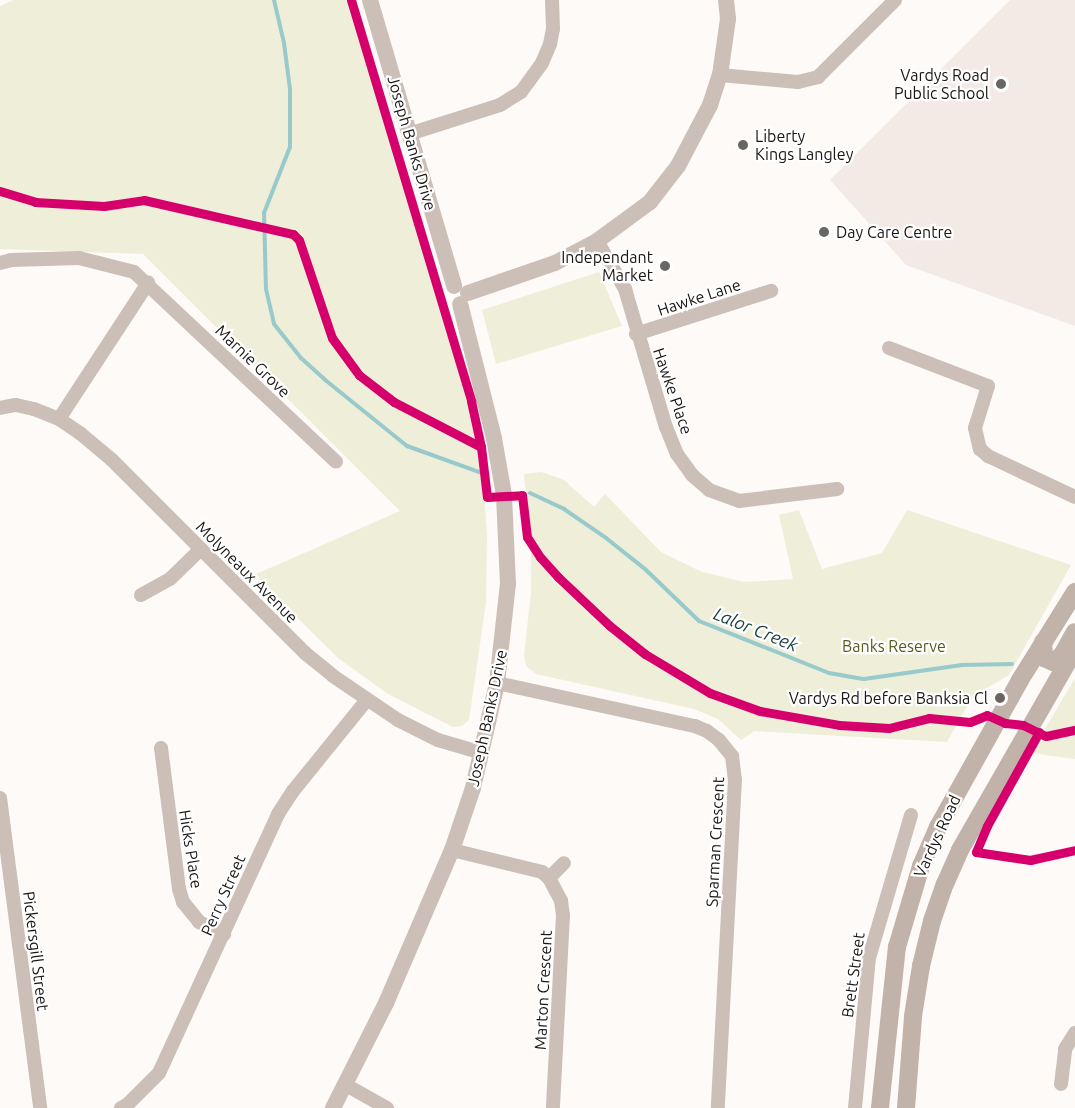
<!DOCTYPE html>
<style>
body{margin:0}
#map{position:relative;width:1075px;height:1108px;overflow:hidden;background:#fdfaf8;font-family:Ubuntu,sans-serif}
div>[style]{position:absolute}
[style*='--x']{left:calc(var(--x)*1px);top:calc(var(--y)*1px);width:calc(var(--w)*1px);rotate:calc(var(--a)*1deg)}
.education>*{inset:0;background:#f3eae6}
.green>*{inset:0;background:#eeeed9}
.stream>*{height:4px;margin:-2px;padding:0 2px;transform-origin:2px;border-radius:2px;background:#99cacb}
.minor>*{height:14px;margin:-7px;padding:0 7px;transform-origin:7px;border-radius:7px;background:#ccbfb7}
.tertiary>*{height:16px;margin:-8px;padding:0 8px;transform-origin:8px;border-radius:8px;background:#ccbfb7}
.secondary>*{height:18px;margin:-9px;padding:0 9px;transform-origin:9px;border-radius:9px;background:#c2b3aa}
.cycleway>*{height:9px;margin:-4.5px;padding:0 4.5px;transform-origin:4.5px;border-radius:4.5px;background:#d6006c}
.dots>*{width:16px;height:16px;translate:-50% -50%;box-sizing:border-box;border:3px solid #fff;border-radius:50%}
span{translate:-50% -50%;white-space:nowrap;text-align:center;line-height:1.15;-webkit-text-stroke:4.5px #fff;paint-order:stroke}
.poi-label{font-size:16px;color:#191513}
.right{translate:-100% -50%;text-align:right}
.left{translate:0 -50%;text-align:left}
.street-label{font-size:16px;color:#191513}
.park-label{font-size:16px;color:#5a5b1f}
.water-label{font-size:18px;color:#1a3d3f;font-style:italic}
</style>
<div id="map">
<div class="education">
<div style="clip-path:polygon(1010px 0,1075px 0,1075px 326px,906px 265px,830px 180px)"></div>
</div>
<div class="green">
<div style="clip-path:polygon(14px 0,349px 0,468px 397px,482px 463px,487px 534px,486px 602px,469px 720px,462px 726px,453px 727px,388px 694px,338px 658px,254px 575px,400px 511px,143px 254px,0 249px,0 6px)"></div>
<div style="clip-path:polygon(599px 272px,622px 326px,496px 364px,482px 310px)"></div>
<div style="clip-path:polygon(542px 472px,564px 480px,594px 507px,605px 494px,661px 552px,702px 572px,744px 582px,793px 579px,779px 515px,799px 510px,822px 569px,882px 553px,907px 510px,1071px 565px,1009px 675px,973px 696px,947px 742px,754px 731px,741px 740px,718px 719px,694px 709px,536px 674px,526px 666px,524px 655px,531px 592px,531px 552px,524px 474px)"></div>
<div style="clip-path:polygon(1075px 678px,1075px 759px,1031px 753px)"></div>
</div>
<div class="stream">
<div style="--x:274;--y:0;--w:44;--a:76.9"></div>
<div style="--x:284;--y:43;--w:46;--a:82.6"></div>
<div style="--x:290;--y:89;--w:58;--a:90"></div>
<div style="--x:290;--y:147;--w:71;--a:111.5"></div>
<div style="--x:264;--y:213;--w:76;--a:88.5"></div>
<div style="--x:266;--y:289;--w:36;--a:77"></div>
<div style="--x:274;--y:324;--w:43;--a:51.5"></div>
<div style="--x:301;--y:358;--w:31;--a:42"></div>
<div style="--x:324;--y:379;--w:107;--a:38.9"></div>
<div style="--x:407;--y:446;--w:77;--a:19.9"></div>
<div style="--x:530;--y:493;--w:38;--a:25"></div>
<div style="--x:564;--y:509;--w:51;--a:34.6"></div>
<div style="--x:606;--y:538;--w:50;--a:38.5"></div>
<div style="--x:645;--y:569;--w:75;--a:43.9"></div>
<div style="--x:699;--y:621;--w:140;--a:21.8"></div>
<div style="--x:829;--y:673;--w:36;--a:10"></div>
<div style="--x:864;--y:679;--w:99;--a:-8.1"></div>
<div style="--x:962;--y:665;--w:50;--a:-1.1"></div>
</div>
<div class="minor">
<div style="--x:720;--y:75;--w:78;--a:5.1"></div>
<div style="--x:798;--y:82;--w:21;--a:-14"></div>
<div style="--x:818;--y:77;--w:109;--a:-45"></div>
<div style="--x:409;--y:134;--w:96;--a:-17.7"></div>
<div style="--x:500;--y:105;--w:25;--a:-32"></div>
<div style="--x:521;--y:92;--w:36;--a:-54"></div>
<div style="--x:542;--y:63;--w:21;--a:-67"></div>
<div style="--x:550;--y:44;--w:15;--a:-79"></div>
<div style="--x:553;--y:29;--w:29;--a:-92"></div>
<div style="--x:597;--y:241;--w:56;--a:59.7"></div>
<div style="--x:625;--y:289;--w:144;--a:73.5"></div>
<div style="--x:666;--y:427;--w:29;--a:68"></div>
<div style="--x:677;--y:454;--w:26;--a:54"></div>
<div style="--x:692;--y:475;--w:23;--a:41"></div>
<div style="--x:709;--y:490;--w:32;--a:20"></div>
<div style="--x:739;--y:501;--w:99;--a:-7"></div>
<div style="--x:0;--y:263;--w:11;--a:-15"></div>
<div style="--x:11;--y:260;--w:68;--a:-1.7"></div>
<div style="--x:79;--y:258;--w:57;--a:14.3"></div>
<div style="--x:134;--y:272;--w:277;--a:43.2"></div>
<div style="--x:636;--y:334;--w:142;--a:-17.7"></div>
<div style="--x:889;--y:348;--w:106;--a:21"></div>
<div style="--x:988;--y:386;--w:44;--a:107.2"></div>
<div style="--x:975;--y:428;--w:22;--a:77"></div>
<div style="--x:980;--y:449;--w:11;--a:41"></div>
<div style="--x:988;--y:456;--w:96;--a:25.2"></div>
<div style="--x:0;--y:408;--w:16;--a:-11"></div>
<div style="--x:16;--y:405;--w:18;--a:13"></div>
<div style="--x:34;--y:409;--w:27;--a:22"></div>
<div style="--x:59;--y:419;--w:27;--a:34"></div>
<div style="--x:81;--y:434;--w:40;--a:40"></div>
<div style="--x:112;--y:460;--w:273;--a:45"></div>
<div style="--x:305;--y:653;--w:36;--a:39"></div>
<div style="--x:333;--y:676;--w:78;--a:34.1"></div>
<div style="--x:398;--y:720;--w:45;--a:26.6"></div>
<div style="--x:438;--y:740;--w:46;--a:16.5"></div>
<div style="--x:59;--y:419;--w:163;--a:-56.8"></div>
<div style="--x:141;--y:595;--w:33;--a:-29"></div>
<div style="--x:170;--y:579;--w:43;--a:-44.1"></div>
<div style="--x:497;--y:683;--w:203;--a:12.3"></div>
<div style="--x:695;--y:726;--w:13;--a:23"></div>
<div style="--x:707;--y:731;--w:15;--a:37"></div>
<div style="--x:719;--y:740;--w:21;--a:51"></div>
<div style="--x:732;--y:756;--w:23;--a:83"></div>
<div style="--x:735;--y:779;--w:329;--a:93"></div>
<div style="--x:161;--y:748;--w:142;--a:82.7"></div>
<div style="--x:179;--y:889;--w:14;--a:73"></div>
<div style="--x:183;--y:902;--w:26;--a:51"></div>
<div style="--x:199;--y:922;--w:28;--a:26"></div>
<div style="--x:0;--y:798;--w:313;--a:82.6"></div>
<div style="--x:452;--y:850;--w:93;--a:13.7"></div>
<div style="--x:542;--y:872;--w:9;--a:41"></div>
<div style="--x:549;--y:878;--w:26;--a:62"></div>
<div style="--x:561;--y:901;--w:14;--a:82"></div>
<div style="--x:563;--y:915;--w:193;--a:93"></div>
<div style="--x:549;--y:878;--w:21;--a:-45"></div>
<div style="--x:1061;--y:1084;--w:35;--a:-83"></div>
<div style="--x:1065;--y:1049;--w:19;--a:-58"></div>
<div style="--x:346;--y:1085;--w:47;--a:29.3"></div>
<div style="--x:121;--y:1108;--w:7;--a:-27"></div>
<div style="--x:127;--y:1105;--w:45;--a:-45"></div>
<div style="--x:159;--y:1073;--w:285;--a:-65.3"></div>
<div style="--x:278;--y:814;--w:27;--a:-57"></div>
<div style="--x:293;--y:791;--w:116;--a:-51"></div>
<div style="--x:855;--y:1108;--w:151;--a:-84.7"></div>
<div style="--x:869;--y:958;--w:149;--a:-73.6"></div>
</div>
<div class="tertiary">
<div style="--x:370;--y:0;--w:298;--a:73.6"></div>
<div style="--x:468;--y:293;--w:92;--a:-19"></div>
<div style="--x:555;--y:263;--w:47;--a:-27.6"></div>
<div style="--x:597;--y:241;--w:66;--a:-36.3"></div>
<div style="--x:650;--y:202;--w:46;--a:-52.1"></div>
<div style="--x:678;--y:166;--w:69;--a:-62.3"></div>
<div style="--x:710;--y:105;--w:32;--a:-72"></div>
<div style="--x:720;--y:75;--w:57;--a:-81.9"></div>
<div style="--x:728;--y:19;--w:19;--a:-96"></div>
<div style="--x:333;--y:1108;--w:118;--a:-63.2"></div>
<div style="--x:386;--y:1003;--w:167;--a:-66.7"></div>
<div style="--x:452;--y:850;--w:65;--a:-71.3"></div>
<div style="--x:473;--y:788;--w:108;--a:-77.1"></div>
<div style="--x:497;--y:683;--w:100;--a:-83.7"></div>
<div style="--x:508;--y:584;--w:89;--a:-92.6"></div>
<div style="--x:504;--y:495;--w:58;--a:-100"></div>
<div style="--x:494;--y:438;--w:138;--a:-104.2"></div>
</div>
<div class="secondary">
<div style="--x:1043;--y:642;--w:16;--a:86"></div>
<div style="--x:1044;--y:658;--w:10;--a:24"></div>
<div style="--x:1053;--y:662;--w:11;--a:-38"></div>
<div style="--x:1062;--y:655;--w:26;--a:-61"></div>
<div style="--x:880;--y:1108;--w:162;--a:-84"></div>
<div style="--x:897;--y:947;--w:84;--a:-73.5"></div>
<div style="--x:921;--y:866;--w:43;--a:-66.4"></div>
<div style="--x:938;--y:827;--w:168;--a:-60.8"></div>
<div style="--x:1020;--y:680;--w:104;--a:-58"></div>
<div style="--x:906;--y:1108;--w:92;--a:-85.6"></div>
<div style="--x:913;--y:1016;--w:51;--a:-80.9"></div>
<div style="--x:921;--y:966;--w:46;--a:-76.3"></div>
<div style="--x:932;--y:921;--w:39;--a:-71"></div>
<div style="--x:945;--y:884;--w:37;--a:-66"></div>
<div style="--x:960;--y:850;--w:232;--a:-60.2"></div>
</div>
<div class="cycleway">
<div style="--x:351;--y:0;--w:419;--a:73.3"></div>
<div style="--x:471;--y:401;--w:47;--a:77.7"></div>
<div style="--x:481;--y:447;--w:50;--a:83.2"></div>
<div style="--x:487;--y:497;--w:35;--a:-3"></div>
<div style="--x:522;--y:495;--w:42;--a:83.2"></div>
<div style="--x:527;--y:537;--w:24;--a:57"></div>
<div style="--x:540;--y:557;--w:27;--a:48"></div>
<div style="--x:558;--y:577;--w:71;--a:43.3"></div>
<div style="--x:610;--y:626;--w:45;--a:38.7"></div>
<div style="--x:645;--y:654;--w:76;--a:31"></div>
<div style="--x:710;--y:693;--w:53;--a:19.8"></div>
<div style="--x:760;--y:711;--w:80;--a:10"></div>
<div style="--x:839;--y:725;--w:50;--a:3.4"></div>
<div style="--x:889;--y:728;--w:41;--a:-14"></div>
<div style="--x:929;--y:718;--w:41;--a:5.6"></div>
<div style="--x:970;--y:722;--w:18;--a:-22"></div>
<div style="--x:987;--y:715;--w:20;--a:24"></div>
<div style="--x:1005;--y:723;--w:18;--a:6"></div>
<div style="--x:1023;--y:725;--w:25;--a:26"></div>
<div style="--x:1046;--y:736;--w:30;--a:-12"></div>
<div style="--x:0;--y:191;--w:37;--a:17"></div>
<div style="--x:35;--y:202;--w:69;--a:3.3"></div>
<div style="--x:104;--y:206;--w:40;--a:-8.5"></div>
<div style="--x:144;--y:200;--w:153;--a:12.9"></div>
<div style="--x:293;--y:234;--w:8;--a:45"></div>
<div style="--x:299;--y:240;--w:103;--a:71.4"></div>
<div style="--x:332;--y:338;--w:46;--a:53.9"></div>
<div style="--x:359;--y:375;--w:44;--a:37.6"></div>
<div style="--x:394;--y:402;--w:98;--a:27.3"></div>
<div style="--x:1039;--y:732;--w:107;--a:119"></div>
<div style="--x:987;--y:826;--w:28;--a:113"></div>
<div style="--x:976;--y:852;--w:55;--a:8.4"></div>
<div style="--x:1030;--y:860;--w:46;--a:-12.5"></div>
</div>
<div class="dots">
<div style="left:1001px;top:84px;background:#696563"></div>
<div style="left:743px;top:145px;background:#696563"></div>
<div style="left:824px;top:232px;background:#696563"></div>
<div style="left:665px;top:266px;background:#696563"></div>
<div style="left:1000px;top:698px;background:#696563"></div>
</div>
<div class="poi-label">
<span class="right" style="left:989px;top:84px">Vardys Road<br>Public School</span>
<span class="left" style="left:755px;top:145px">Liberty<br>Kings Langley</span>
<span class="left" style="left:836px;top:232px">Day Care Centre</span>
<span class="right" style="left:653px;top:266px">Independant<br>Market</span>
<span class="right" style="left:988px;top:698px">Vardys Rd before Banksia Cl</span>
</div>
<div class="street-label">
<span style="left:412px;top:143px;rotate:74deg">Joseph Banks Drive</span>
<span style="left:699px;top:297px;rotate:-18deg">Hawke Lane</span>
<span style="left:253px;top:361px;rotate:44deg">Marnie Grove</span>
<span style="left:673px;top:391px;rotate:71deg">Hawke Place</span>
<span style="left:247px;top:572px;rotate:45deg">Molyneaux Avenue</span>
<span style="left:487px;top:718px;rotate:-78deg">Joseph Banks Drive</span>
<span style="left:937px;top:836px;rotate:-65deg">Vardys Road</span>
<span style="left:715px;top:842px;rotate:-87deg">Sparman Crescent</span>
<span style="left:191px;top:849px;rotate:81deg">Hicks Place</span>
<span style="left:223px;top:895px;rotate:-66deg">Perry Street</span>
<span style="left:36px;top:951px;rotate:83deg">Pickersgill Street</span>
<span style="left:853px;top:975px;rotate:-82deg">Brett Street</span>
<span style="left:543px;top:990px;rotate:-87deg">Marton Crescent</span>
</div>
<div class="park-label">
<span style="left:894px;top:646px">Banks Reserve</span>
</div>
<div class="water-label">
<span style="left:756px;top:629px;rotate:22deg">Lalor Creek</span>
</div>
</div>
